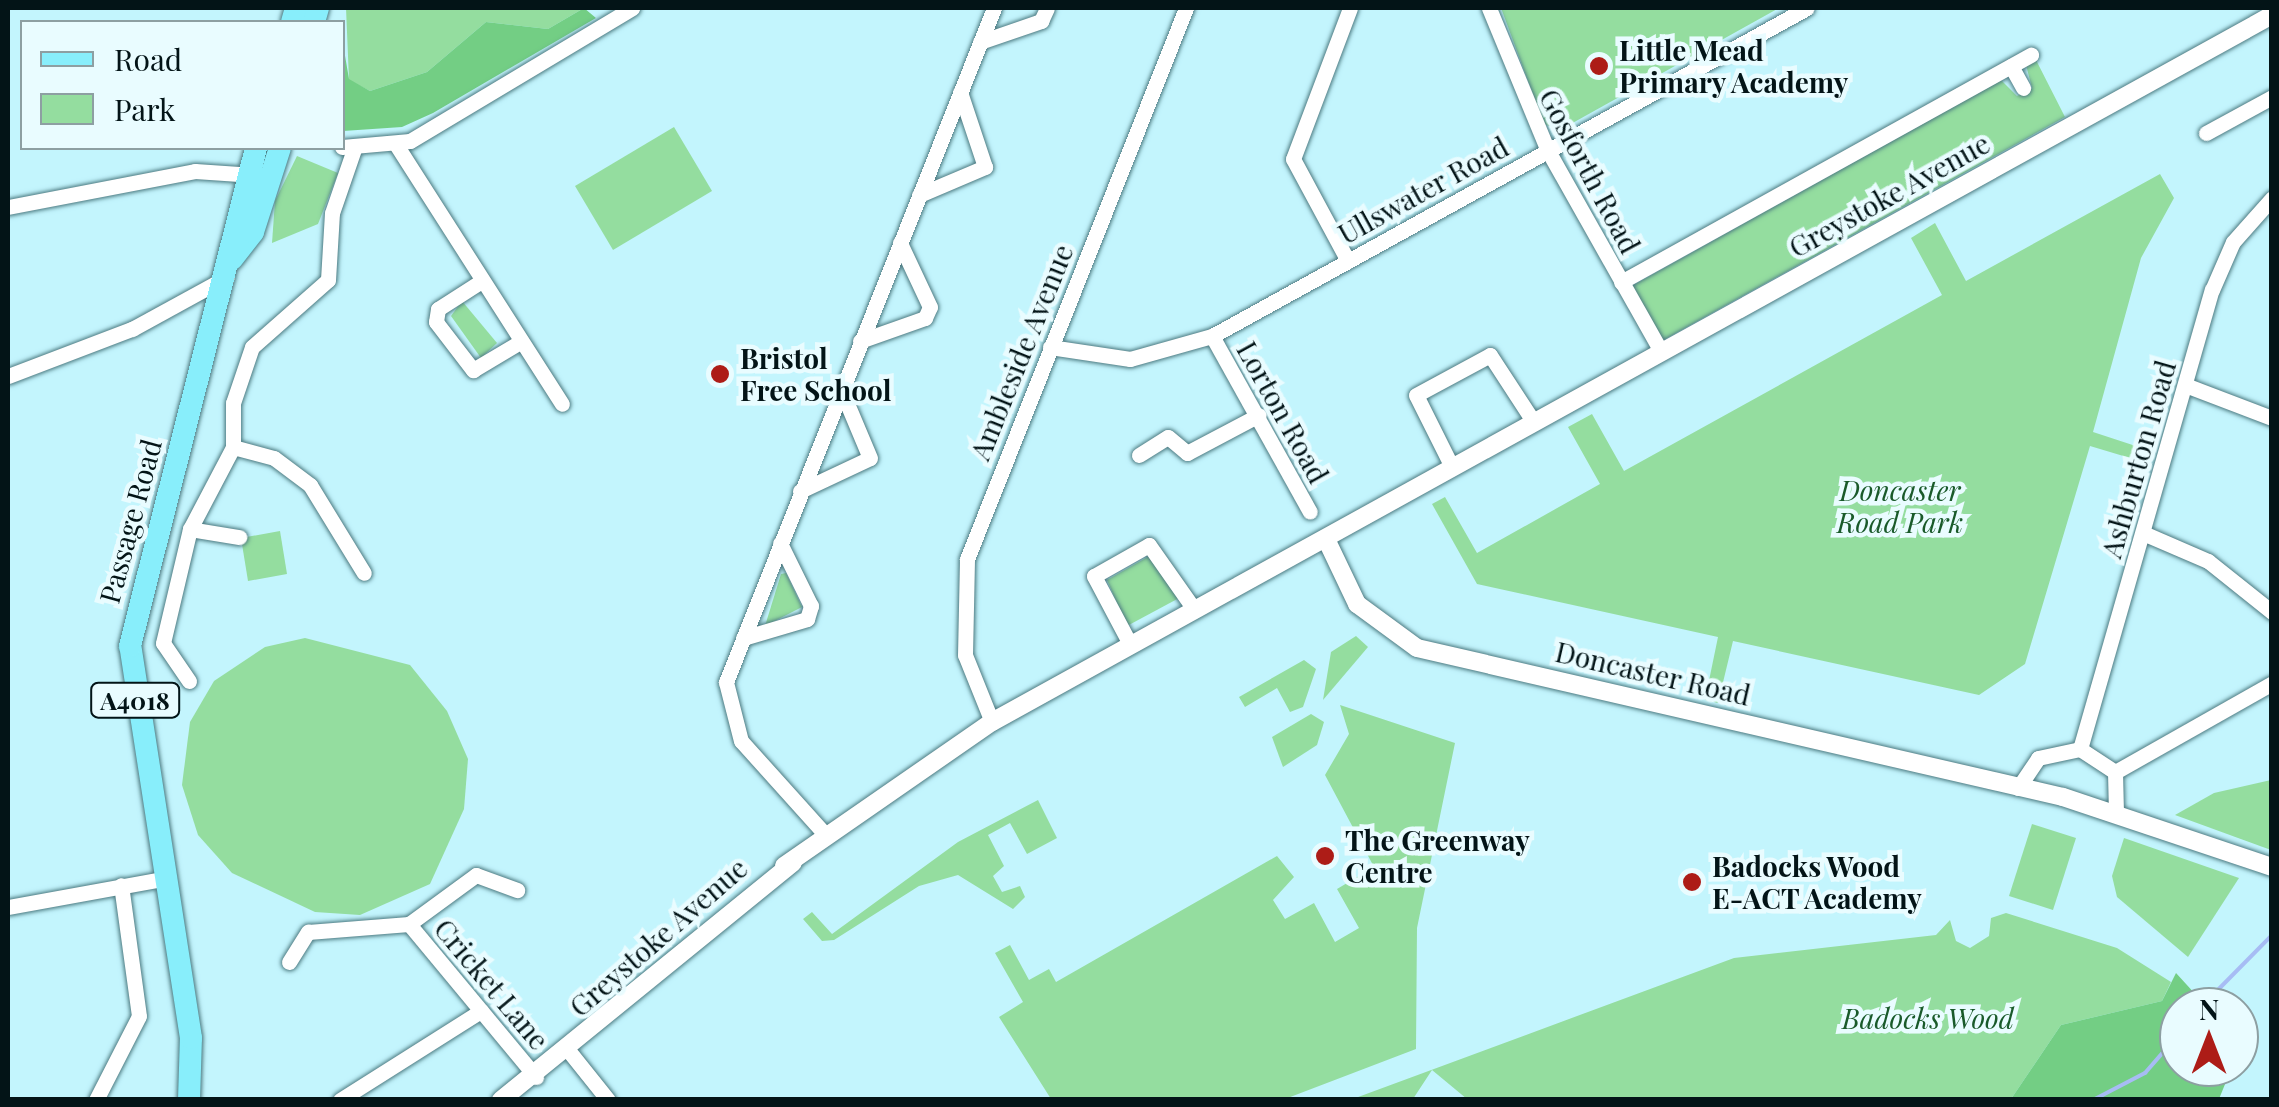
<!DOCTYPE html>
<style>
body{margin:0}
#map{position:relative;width:2279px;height:1107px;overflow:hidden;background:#c3f5fd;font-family:"Playfair Display",serif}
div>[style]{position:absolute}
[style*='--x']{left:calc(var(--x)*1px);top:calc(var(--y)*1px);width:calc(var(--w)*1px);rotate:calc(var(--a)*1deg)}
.green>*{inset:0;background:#94dd9f}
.forest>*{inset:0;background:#73ce84}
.stream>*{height:4px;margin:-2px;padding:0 2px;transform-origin:2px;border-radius:2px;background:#a7bcf4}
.roads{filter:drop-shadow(0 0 2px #4c7a81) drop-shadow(0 0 2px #4c7a81)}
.minor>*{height:15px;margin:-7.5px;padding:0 7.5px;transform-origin:7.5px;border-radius:7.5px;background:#fff}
.tertiary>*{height:18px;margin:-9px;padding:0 9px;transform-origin:9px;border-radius:9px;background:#fff}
.primary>*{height:22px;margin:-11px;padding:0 11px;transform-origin:11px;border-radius:11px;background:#88eefb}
.dots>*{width:28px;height:28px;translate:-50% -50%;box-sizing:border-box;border:5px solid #e9fcff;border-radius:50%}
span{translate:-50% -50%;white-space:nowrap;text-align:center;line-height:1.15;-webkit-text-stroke:9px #e9fcff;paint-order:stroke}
.shield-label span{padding:2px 8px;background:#e9fcff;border:2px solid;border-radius:8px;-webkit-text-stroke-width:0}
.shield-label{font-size:25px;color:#031417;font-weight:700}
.poi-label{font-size:28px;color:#031417;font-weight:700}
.left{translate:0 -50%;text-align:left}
.street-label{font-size:28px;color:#031417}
.park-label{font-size:28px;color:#195a2a;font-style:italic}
.frame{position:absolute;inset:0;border:10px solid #031417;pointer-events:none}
.legend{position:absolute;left:20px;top:20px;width:325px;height:130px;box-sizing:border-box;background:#e9fcff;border:2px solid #8d9fa2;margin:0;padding:12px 18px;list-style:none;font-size:30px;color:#031417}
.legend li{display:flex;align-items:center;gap:20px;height:50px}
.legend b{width:50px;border:2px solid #8d9fa2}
.north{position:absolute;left:2159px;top:987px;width:100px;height:100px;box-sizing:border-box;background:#e9fcff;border:2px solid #8d9fa2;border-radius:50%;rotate:0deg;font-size:28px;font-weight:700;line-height:40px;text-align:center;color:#031417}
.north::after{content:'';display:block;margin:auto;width:35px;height:45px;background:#ad1c17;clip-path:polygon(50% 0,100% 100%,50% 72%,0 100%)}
</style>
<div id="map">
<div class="green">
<div style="clip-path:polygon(346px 8px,584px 8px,548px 29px,486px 22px,427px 72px,370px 91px,349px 80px)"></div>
<div style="clip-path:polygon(1501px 8px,1779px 8px,1560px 130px,1544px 124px)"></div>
<div style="clip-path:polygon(2036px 60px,2065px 117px,1660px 342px,1630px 287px,2001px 80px,2017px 96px,2032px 88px,2026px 65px)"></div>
<div style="clip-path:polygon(674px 127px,712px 191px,613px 250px,575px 186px)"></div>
<div style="clip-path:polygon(297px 156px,338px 173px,318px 224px,272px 243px,275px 201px)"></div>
<div style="clip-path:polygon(2160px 174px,2174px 198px,2141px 258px,2093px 432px,2154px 452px,2150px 464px,2090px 446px,2025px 664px,1979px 695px,1733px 641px,1718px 703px,1705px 700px,1718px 637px,1477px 584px,1432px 504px,1445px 497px,1477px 553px,1600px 484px,1568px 427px,1592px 414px,1624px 471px,1942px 295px,1911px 238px,1935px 223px,1966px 281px)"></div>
<div style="clip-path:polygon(462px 301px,497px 343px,481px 358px,451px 316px)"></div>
<div style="clip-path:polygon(280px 531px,287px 574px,248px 581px,241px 538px)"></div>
<div style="clip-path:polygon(1151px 555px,1181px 597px,1127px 626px,1107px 580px)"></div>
<div style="clip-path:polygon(786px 573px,802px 607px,765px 626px,781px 574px)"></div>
<div style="clip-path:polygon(1356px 636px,1368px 647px,1323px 700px,1331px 652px)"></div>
<div style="clip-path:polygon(305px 638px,410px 665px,447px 711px,468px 759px,464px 809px,430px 884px,360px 915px,315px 912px,232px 873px,198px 835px,182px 785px,190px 722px,214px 681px,265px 647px)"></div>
<div style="clip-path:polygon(1304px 660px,1316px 669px,1303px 707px,1290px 712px,1277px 688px,1245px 707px,1239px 697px)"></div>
<div style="clip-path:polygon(1340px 705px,1455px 743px,1417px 928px,1416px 1049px,1285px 1099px,1051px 1099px,999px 1017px,1023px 1002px,995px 953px,1010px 945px,1029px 980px,1049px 969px,1056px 982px,1277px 856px,1294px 877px,1273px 900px,1285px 919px,1314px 903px,1335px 942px,1359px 928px,1337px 889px,1374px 867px,1325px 775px,1349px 734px)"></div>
<div style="clip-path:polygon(1311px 714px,1324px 722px,1317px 745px,1283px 767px,1272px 737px)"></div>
<div style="clip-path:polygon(2271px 780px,2271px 850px,2175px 815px,2214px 793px)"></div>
<div style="clip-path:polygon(1038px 800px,1057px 838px,1027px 854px,1010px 823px,988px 835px,1004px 866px,993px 876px,1002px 892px,1020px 886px,1025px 897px,1013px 909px,958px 875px,919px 886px,834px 940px,822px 941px,803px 919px,812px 912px,832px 934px,958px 842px)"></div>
<div style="clip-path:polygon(2032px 824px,2076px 838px,2053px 910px,2009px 896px)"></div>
<div style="clip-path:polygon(2124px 838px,2239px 878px,2188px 957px,2117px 897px,2112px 876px)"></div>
<div style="clip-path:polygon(2006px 913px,2117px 948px,2171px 982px,2162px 1001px,2061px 1025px,2011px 1099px,1467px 1099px,1432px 1070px,1413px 1099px,1350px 1100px,1734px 958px,1936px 935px,1950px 920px,1956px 941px,1970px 948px,1989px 936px,1991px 918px)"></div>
</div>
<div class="forest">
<div style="clip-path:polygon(584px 8px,596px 18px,433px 113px,402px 127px,343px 131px,343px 44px,349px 79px,370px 91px,427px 72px,486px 22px,548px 29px)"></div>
<div style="clip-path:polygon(2176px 973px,2207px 1007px,2179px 1007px,2179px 1067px,2232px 1067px,2219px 1099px,2011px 1099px,2061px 1025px,2162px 1001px)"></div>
</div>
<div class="stream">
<div style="--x:2201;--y:1007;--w:101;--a:-45.4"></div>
<div style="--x:2093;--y:1100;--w:59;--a:-27.4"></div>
<div style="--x:2145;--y:1073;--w:33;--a:-49"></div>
</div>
<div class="roads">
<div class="minor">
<div style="--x:1489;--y:8;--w:152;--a:67.6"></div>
<div style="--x:1547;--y:149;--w:232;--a:60.6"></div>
<div style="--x:980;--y:42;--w:65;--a:-19"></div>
<div style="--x:1041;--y:21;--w:14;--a:-65"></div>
<div style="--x:2011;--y:66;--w:25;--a:61"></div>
<div style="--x:2206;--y:133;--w:75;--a:-28.6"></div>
<div style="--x:397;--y:146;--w:306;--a:57.4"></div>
<div style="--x:342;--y:147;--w:68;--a:-5"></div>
<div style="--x:410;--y:141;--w:259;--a:-30.9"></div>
<div style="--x:919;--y:195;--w:72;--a:-23"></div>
<div style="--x:985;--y:167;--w:79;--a:-108.4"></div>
<div style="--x:8;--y:207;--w:190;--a:-10.9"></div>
<div style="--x:195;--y:171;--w:59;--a:3.9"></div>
<div style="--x:1348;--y:261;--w:116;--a:-118.3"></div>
<div style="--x:1293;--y:159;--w:161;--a:-69.3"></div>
<div style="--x:480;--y:282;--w:50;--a:147.3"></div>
<div style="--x:438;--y:309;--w:13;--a:99"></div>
<div style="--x:436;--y:322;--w:61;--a:52.4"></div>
<div style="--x:473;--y:370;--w:55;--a:-30.8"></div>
<div style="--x:1621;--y:282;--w:469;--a:-29"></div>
<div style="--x:1212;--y:336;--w:201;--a:60.9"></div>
<div style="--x:860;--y:341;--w:69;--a:-19.5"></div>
<div style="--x:925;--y:318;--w:12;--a:-66"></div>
<div style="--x:930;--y:307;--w:71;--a:-115.1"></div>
<div style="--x:1050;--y:347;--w:81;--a:8.5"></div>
<div style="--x:1130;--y:359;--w:85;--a:-15.7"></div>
<div style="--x:1212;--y:336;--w:679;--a:-28.87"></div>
<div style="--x:8;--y:376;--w:133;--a:-20.8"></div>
<div style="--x:132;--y:329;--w:108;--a:-28.7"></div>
<div style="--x:2185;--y:385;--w:93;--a:20.8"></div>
<div style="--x:233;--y:447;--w:44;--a:-90"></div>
<div style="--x:233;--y:403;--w:59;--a:-71.3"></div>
<div style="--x:252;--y:347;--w:101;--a:-41.4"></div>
<div style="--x:328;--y:280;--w:67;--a:-86.6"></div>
<div style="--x:332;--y:213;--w:68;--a:-71"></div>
<div style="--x:1139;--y:455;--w:34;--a:-32"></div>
<div style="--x:1168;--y:437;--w:25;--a:40"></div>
<div style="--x:1187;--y:453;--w:81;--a:-27.8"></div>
<div style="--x:1452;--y:467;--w:80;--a:-116.6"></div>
<div style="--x:1416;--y:395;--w:84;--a:-28.4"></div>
<div style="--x:1490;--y:355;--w:79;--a:56.9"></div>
<div style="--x:800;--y:491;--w:77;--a:-25.2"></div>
<div style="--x:870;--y:458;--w:75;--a:-112.8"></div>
<div style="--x:190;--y:529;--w:50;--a:9.3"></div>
<div style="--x:2143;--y:533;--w:71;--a:23.3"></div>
<div style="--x:2208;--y:561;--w:82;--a:38.6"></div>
<div style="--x:743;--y:638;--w:67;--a:-16.5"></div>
<div style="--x:807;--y:619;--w:14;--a:-73"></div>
<div style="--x:811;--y:606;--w:70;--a:-116.2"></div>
<div style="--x:1130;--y:644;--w:77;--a:-117.9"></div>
<div style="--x:1094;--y:576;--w:63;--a:-29.4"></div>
<div style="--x:1149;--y:545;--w:78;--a:54.9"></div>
<div style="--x:189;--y:681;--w:46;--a:-124.4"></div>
<div style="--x:163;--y:643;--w:117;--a:-76.7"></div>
<div style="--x:190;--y:529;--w:93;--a:-62.3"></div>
<div style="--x:233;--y:447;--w:42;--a:15"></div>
<div style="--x:274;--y:458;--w:45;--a:36.9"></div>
<div style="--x:310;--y:485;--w:103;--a:58.5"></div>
<div style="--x:992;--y:722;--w:72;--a:-111.9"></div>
<div style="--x:965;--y:655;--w:96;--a:-88.8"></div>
<div style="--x:967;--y:559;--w:593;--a:-68.32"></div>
<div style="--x:2080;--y:749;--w:478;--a:-74"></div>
<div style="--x:2212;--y:290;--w:52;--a:-66.4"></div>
<div style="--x:2233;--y:242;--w:59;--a:-48.4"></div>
<div style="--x:2115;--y:772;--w:180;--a:-29.5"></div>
<div style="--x:2018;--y:788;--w:36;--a:-56"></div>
<div style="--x:2038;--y:758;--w:43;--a:-12.1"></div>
<div style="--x:2080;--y:749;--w:42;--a:33.3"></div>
<div style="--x:2115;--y:772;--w:41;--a:88.6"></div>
<div style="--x:823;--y:832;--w:122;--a:-132"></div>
<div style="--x:741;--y:741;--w:61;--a:-104.3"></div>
<div style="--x:726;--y:682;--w:725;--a:-68.32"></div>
<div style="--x:8;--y:907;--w:157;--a:-10.3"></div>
<div style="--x:409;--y:924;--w:199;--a:50.3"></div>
<div style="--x:289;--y:962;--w:36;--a:-58"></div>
<div style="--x:308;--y:932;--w:101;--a:-4.5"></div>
<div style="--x:409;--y:924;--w:83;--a:-36.2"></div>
<div style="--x:476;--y:875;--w:44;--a:20.1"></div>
<div style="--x:568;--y:1050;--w:64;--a:51.3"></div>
<div style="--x:96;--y:1100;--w:94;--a:-62.9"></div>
<div style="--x:139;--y:1016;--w:132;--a:-97.8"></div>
<div style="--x:340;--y:1100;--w:167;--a:-32.3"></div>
</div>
<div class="tertiary">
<div style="--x:1327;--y:541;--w:70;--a:64.5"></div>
<div style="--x:1357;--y:604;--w:74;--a:36.3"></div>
<div style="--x:1417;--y:648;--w:663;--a:12.99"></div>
<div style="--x:2063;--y:797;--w:220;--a:18.5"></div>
<div style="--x:784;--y:866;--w:253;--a:-34.7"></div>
<div style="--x:992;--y:722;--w:1462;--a:-28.91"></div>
<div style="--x:501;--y:1100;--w:376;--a:-39.1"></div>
</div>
<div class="primary">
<div style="--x:292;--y:22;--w:15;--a:-74"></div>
<div style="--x:314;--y:22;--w:15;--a:-74"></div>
<div style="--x:232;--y:259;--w:34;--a:-52"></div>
<div style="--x:253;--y:232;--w:88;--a:-72.2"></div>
<div style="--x:189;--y:1100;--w:62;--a:-88.2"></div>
<div style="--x:191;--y:1038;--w:397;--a:-98.8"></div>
<div style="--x:130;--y:646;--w:514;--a:-75.8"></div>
</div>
</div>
<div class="dots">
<div style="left:1599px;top:66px;background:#ad1c17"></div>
<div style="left:720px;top:374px;background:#ad1c17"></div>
<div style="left:1325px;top:856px;background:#ad1c17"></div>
<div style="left:1692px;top:882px;background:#ad1c17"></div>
</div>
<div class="shield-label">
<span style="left:135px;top:700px">A4018</span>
</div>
<div class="poi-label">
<span class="left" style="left:1619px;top:66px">Little Mead<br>Primary Academy</span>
<span class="left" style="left:740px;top:374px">Bristol<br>Free School</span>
<span class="left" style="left:1345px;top:856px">The Greenway<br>Centre</span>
<span class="left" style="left:1712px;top:882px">Badocks Wood<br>E-ACT Academy</span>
</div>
<div class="street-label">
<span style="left:1590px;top:171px;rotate:62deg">Gosforth Road</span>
<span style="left:1423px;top:190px;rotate:-29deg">Ullswater Road</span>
<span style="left:1889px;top:195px;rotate:-29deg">Greystoke Avenue</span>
<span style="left:1021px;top:352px;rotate:-68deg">Ambleside Avenue</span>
<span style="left:1283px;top:412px;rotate:61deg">Lorton Road</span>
<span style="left:2138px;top:459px;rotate:-74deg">Ashburton Road</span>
<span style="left:130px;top:521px;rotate:-75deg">Passage Road</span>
<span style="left:1653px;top:673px;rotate:13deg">Doncaster Road</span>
<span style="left:658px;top:937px;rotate:-41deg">Greystoke Avenue</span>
<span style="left:492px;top:984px;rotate:50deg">Cricket Lane</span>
</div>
<div class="park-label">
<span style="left:1900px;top:506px">Doncaster<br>Road Park</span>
<span style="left:1928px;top:1018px">Badocks Wood</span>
</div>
<div class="frame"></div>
<ul class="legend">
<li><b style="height:12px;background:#88eefb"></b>Road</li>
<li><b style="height:28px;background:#94dd9f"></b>Park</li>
</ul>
<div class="north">N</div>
</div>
